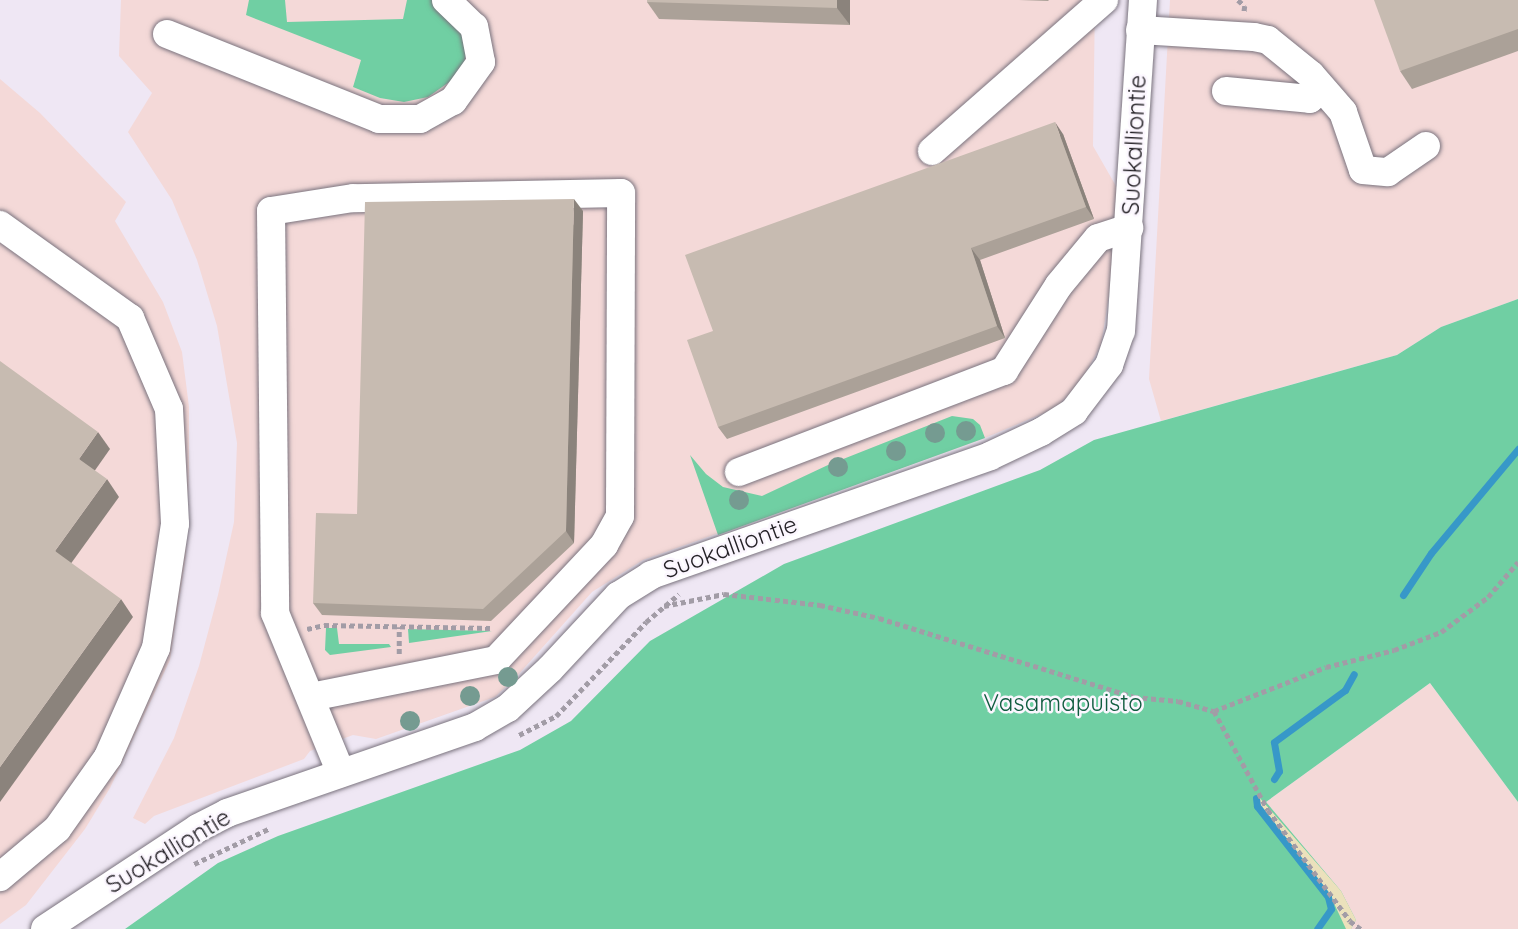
<!DOCTYPE html>
<style>
body{margin:0}
#map{position:relative;width:1518px;height:929px;overflow:hidden;background:#efe7f4;font-family:Quicksand,sans-serif}
div>[style]{position:absolute}
[style*='--x']{left:calc(var(--x)*1px);top:calc(var(--y)*1px);width:calc(var(--w)*1px);rotate:calc(var(--a)*1deg)}
.industrial>*{inset:0;background:#f4d9d8}
.green>*{inset:0;background:#70cfa3}
.sand>*{inset:0;background:#ebe1bc}
.stream>*{height:7px;margin:-3.5px;padding:0 3.5px;transform-origin:3.5px;border-radius:3.5px;background:#3798c8}
.path>*{height:4.5px;margin-top:-2.25px;transform-origin:0;background:repeating-linear-gradient(90deg,#a29ca6 0 5px,transparent 0 8.5px)}
.roads{filter:drop-shadow(0 0 2px #7a737e) drop-shadow(0 0 2px #7a737e)}
.minor>*{height:28px;margin:-14px;padding:0 14px;transform-origin:14px;border-radius:14px;background:#fff}
.trees>*{width:20px;height:20px;margin:-10px;border-radius:50%;background:#759b91}
.wall>*{inset:0;background:#aba198}
.shaded-wall>*{inset:0;background:#8b837c}
.building>*{inset:0;background:#c7bbb1}
span{translate:-50% -50%;white-space:nowrap;text-align:center;line-height:1.15;-webkit-text-stroke:5px #fbf6fe;paint-order:stroke}
.street-label{font-size:24px;color:#252227}
.park-label{font-size:24px;color:#115d40}
</style>
<div id="map">
<div class="industrial">
<div style="clip-path:polygon(121px 0,1095px 0,1093px 146px,1120px 193px,1111px 282px,1101px 345px,1080px 383px,1056px 408px,980px 440px,643px 560px,592px 592px,517px 676px,495px 697px,376px 739px,353px 735px,310px 751px,304px 759px,154px 816px,145px 824px,133px 818px,174px 738px,199px 666px,218px 595px,234px 522px,237px 443px,217px 326px,197px 260px,172px 200px,128px 132px,152px 93px,119px 56px)"></div>
<div style="clip-path:polygon(1170px 0,1518px 0,1518px 299px,1441px 327px,1397px 355px,1161px 421px,1149px 379px)"></div>
<div style="clip-path:polygon(0 79px,40px 113px,126px 202px,115px 221px,163px 302px,182px 352px,189px 407px,189px 468px,186px 555px,170px 660px,110px 788px,85px 829px,26px 905px,0 924px)"></div>
<div style="clip-path:polygon(1430px 683px,1518px 802px,1518px 929px,1351px 929px,1356px 919px,1266px 802px)"></div>
</div>
<div class="green">
<div style="clip-path:polygon(249px 0,285px 0,287px 22px,403px 19px,407px 0,432px 0,453px 18px,464px 34px,467px 48px,464px 64px,452px 80px,428px 97px,404px 102px,380px 98px,353px 87px,361px 60px,246px 15px)"></div>
<div style="clip-path:polygon(1518px 299px,1518px 802px,1430px 683px,1266px 802px,1341px 891px,1356px 920px,1351px 929px,125px 929px,218px 863px,278px 836px,520px 750px,571px 721px,650px 641px,784px 564px,1040px 470px,1094px 440px,1397px 355px,1441px 327px)"></div>
<div style="clip-path:polygon(952px 416px,973px 419px,980px 425px,985px 438px,718px 535px,690px 455px,706px 474px,723px 487px,762px 496px,828px 465px)"></div>
<div style="clip-path:polygon(326px 628px,337px 628px,339px 644px,389px 644px,391px 647px,330px 655px,325px 650px)"></div>
<div style="clip-path:polygon(408px 629px,492px 631px,409px 643px)"></div>
</div>
<div class="sand">
<div style="clip-path:polygon(1259px 797px,1341px 891px,1356px 920px,1351px 929px,1346px 929px,1331px 897px,1259px 804px)"></div>
</div>
<div class="stream">
<div style="--x:1403;--y:595;--w:50;--a:-56.3"></div>
<div style="--x:1431;--y:553;--w:136;--a:-50.1"></div>
<div style="--x:1274;--y:779;--w:9;--a:-58"></div>
<div style="--x:1279;--y:771;--w:29;--a:-100"></div>
<div style="--x:1274;--y:742;--w:88;--a:-36.2"></div>
<div style="--x:1345;--y:690;--w:18;--a:-61"></div>
<div style="--x:1256;--y:798;--w:8;--a:83"></div>
<div style="--x:1257;--y:806;--w:115;--a:52"></div>
<div style="--x:1328;--y:897;--w:12;--a:76"></div>
<div style="--x:1331;--y:909;--w:24;--a:125"></div>
</div>
<div class="path">
<div style="--x:1238;--y:0;--w:9;--a:41"></div>
<div style="--x:1245;--y:6;--w:7;--a:98"></div>
<div style="--x:664;--y:606;--w:61;--a:-11.3"></div>
<div style="--x:724;--y:594;--w:97;--a:6.5"></div>
<div style="--x:820;--y:605;--w:60;--a:12.4"></div>
<div style="--x:879;--y:618;--w:267;--a:17.2"></div>
<div style="--x:1134;--y:697;--w:44;--a:5.2"></div>
<div style="--x:1178;--y:701;--w:37;--a:16"></div>
<div style="--x:1214;--y:711;--w:120;--a:-21.4"></div>
<div style="--x:1326;--y:667;--w:70;--a:-14"></div>
<div style="--x:1394;--y:650;--w:50;--a:-21"></div>
<div style="--x:1441;--y:632;--w:59;--a:-36.7"></div>
<div style="--x:1488;--y:597;--w:46;--a:-49.4"></div>
<div style="--x:307;--y:629;--w:17;--a:-13"></div>
<div style="--x:324;--y:625;--w:166;--a:1"></div>
<div style="--x:399;--y:654;--w:27;--a:-90"></div>
<div style="--x:1214;--y:711;--w:113;--a:61.4"></div>
<div style="--x:1268;--y:810;--w:138;--a:53.5"></div>
<div style="--x:1350;--y:921;--w:14;--a:36"></div>
<div style="--x:519;--y:735;--w:42;--a:-27.2"></div>
<div style="--x:556;--y:716;--w:130;--a:-46.2"></div>
<div style="--x:646;--y:622;--w:43;--a:-40.3"></div>
<div style="--x:194;--y:864;--w:82;--a:-25.3"></div>
</div>
<div class="roads">
<div class="minor">
<div style="--x:1140;--y:30;--w:114;--a:3.5"></div>
<div style="--x:1254;--y:37;--w:14;--a:12"></div>
<div style="--x:1268;--y:40;--w:55;--a:39.1"></div>
<div style="--x:1311;--y:75;--w:49;--a:49.1"></div>
<div style="--x:1343;--y:112;--w:61;--a:71"></div>
<div style="--x:1363;--y:170;--w:25;--a:5"></div>
<div style="--x:1388;--y:172;--w:46;--a:-34.4"></div>
<div style="--x:167;--y:34;--w:228;--a:21.8"></div>
<div style="--x:379;--y:119;--w:41;--a:0"></div>
<div style="--x:420;--y:119;--w:38;--a:-29"></div>
<div style="--x:453;--y:101;--w:48;--a:-54.3"></div>
<div style="--x:481;--y:62;--w:36;--a:-101"></div>
<div style="--x:474;--y:27;--w:39;--a:-136"></div>
<div style="--x:1226;--y:91;--w:84;--a:5.4"></div>
<div style="--x:1310;--y:99;--w:16;--a:-47"></div>
<div style="--x:932;--y:151;--w:229;--a:-41.3"></div>
<div style="--x:0;--y:225;--w:160;--a:35.6"></div>
<div style="--x:130;--y:318;--w:99;--a:66.8"></div>
<div style="--x:169;--y:409;--w:115;--a:87"></div>
<div style="--x:175;--y:524;--w:125;--a:98.7"></div>
<div style="--x:156;--y:648;--w:119;--a:113.8"></div>
<div style="--x:108;--y:757;--w:88;--a:125.3"></div>
<div style="--x:57;--y:829;--w:75;--a:139.9"></div>
<div style="--x:739;--y:472;--w:284;--a:-20.9"></div>
<div style="--x:1004;--y:371;--w:102;--a:-57.4"></div>
<div style="--x:1059;--y:285;--w:61;--a:-50.3"></div>
<div style="--x:1098;--y:238;--w:33;--a:-18"></div>
<div style="--x:311;--y:697;--w:189;--a:-11.3"></div>
<div style="--x:496;--y:660;--w:158;--a:-46.8"></div>
<div style="--x:604;--y:545;--w:33;--a:-61"></div>
<div style="--x:620;--y:516;--w:323;--a:-89.8"></div>
<div style="--x:621;--y:193;--w:268;--a:178.9"></div>
<div style="--x:353;--y:198;--w:83;--a:171"></div>
<div style="--x:271;--y:211;--w:402;--a:89.4"></div>
<div style="--x:275;--y:613;--w:173;--a:67.6"></div>
<div style="--x:45;--y:929;--w:183;--a:-33.4"></div>
<div style="--x:198;--y:828;--w:33;--a:-27"></div>
<div style="--x:227;--y:813;--w:262;--a:-19.1"></div>
<div style="--x:475;--y:727;--w:38;--a:-30"></div>
<div style="--x:508;--y:708;--w:57;--a:-42.9"></div>
<div style="--x:550;--y:669;--w:100;--a:-47"></div>
<div style="--x:618;--y:596;--w:39;--a:-32"></div>
<div style="--x:651;--y:575;--w:359;--a:-19.3"></div>
<div style="--x:990;--y:456;--w:56;--a:-25.2"></div>
<div style="--x:1041;--y:432;--w:39;--a:-32"></div>
<div style="--x:1074;--y:411;--w:58;--a:-52.7"></div>
<div style="--x:1109;--y:365;--w:36;--a:-71"></div>
<div style="--x:1121;--y:331;--w:332;--a:-86.2"></div>
</div>
</div>
<div class="trees">
<div style="left:966px;top:431px"></div>
<div style="left:935px;top:433px"></div>
<div style="left:896px;top:451px"></div>
<div style="left:838px;top:467px"></div>
<div style="left:739px;top:500px"></div>
<div style="left:508px;top:677px"></div>
<div style="left:470px;top:696px"></div>
<div style="left:410px;top:721px"></div>
</div>
<div class="wall">
<div style="clip-path:polygon(850px 0,850px 25px,659px 19px,647px 2px)"></div>
<div style="clip-path:polygon(1019px 0,1049px 0,1048px 1px)"></div>
<div style="clip-path:polygon(1518px 0,1518px 51px,1412px 89px,1400px 71px)"></div>
<div style="clip-path:polygon(1063px 134px,1094px 219px,980px 260px,1005px 338px,727px 439px,718px 427px,713px 331px)"></div>
<div style="clip-path:polygon(583px 211px,574px 543px,491px 621px,322px 615px,313px 603px)"></div>
</div>
<div class="shaded-wall">
<div style="clip-path:polygon(837px 0,850px 0,850px 25px,837px 8px)"></div>
<div style="clip-path:polygon(1055px 122px,1063px 134px,1094px 219px,1086px 207px)"></div>
<div style="clip-path:polygon(574px 199px,583px 211px,574px 543px,566px 531px)"></div>
<div style="clip-path:polygon(971px 248px,980px 260px,1005px 338px,997px 326px)"></div>
<div style="clip-path:polygon(98px 432px,110px 449px,91px 476px,79px 459px)"></div>
<div style="clip-path:polygon(107px 479px,119px 497px,67px 569px,55px 551px)"></div>
<div style="clip-path:polygon(121px 599px,133px 617px,0 802px,0 767px)"></div>
</div>
<div class="building">
<div style="clip-path:polygon(647px 0,837px 0,837px 8px,647px 2px)"></div>
<div style="clip-path:polygon(1374px 0,1518px 0,1518px 29px,1400px 71px)"></div>
<div style="clip-path:polygon(1055px 122px,1086px 207px,971px 248px,997px 326px,718px 427px,687px 340px,713px 331px,685px 255px)"></div>
<div style="clip-path:polygon(574px 199px,566px 531px,483px 609px,313px 603px,316px 513px,357px 514px,365px 202px)"></div>
<div style="clip-path:polygon(0 361px,98px 432px,79px 459px,107px 479px,55px 551px,121px 599px,0 767px)"></div>
</div>
<div class="street-label">
<span style="left:1134px;top:145px;rotate:-87deg">Suokalliontie</span>
<span style="left:730px;top:547px;rotate:-20deg">Suokalliontie</span>
<span style="left:168px;top:851px;rotate:-31deg">Suokalliontie</span>
</div>
<div class="park-label">
<span style="left:1063px;top:703px">Vasamapuisto</span>
</div>
</div>
